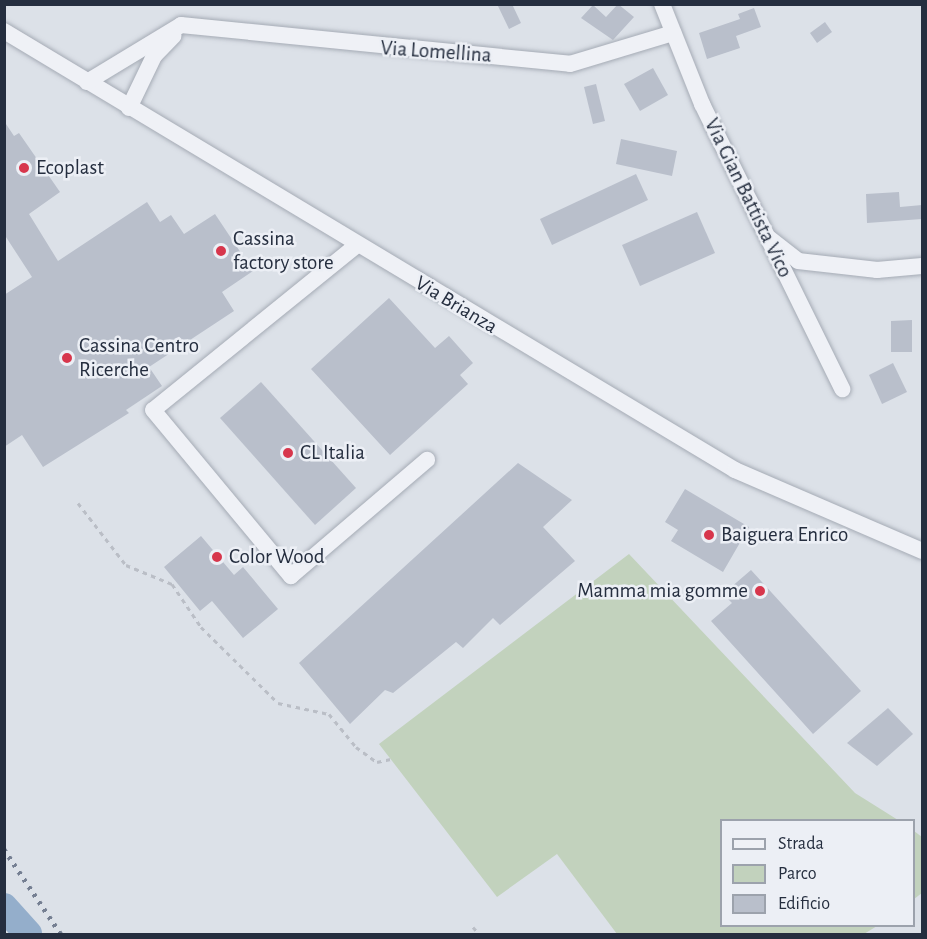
<!DOCTYPE html>
<style>
body{margin:0}
#map{position:relative;width:927px;height:939px;overflow:hidden;background:#dce1e8;font-family:"Alegreya Sans",sans-serif}
div>[style]{position:absolute}
[style*='--x']{left:calc(var(--x)*1px);top:calc(var(--y)*1px);width:calc(var(--w)*1px);rotate:calc(var(--a)*1deg)}
.green>*{inset:0;background:#c2d2bd}
.river>*{height:28px;margin:-14px;padding:0 14px;transform-origin:14px;border-radius:14px;background:#94aecb}
.building>*{inset:0;background:#b9bfcb}
.path>*{height:3px;margin-top:-1.5px;transform-origin:0;background:repeating-linear-gradient(90deg,#babec6 0 4.5px,transparent 0 9px)}
.roads{filter:drop-shadow(0 0 2px #a5abb5) drop-shadow(0 0 2px #a5abb5)}
.minor>*{height:16px;margin:-8px;padding:0 8px;transform-origin:8px;border-radius:8px;background:#eff1f6}
.rail>*{height:4.5px;margin-top:-2.25px;transform-origin:0;background:repeating-linear-gradient(90deg,#757f92 0 3px,transparent 0 9px)}
.dots>*{width:16px;height:16px;translate:-50% -50%;box-sizing:border-box;border:3px solid #eceff5;border-radius:50%}
span{translate:-50% -50%;white-space:nowrap;text-align:center;line-height:1.15;-webkit-text-stroke:5px #eceff5;paint-order:stroke}
.street-label{font-size:21px;color:#252e3f}
.poi-label{font-size:21px;color:#252e3f}
.left{translate:0 -50%;text-align:left}
.right{translate:-100% -50%;text-align:right}
.frame{position:absolute;inset:0;border:6px solid #252e3f;pointer-events:none}
.legend{position:absolute;left:720px;top:819px;width:195px;height:108px;box-sizing:border-box;background:#eceff5;border:2px solid #9ca2ac;margin:0;padding:8px 10px;list-style:none;font-size:18px;color:#252e3f}
.legend li{display:flex;align-items:center;gap:12px;height:30px}
.legend b{width:30px;border:2px solid #9ca2ac}
</style>
<div id="map">
<div class="green">
<div style="clip-path:polygon(629px 554px,855px 793px,898px 820px,722px 820px,722px 926px,877px 926px,864px 934px,617px 934px,557px 854px,497px 897px,379px 744px)"></div>
<div style="clip-path:polygon(914px 831px,922px 837px,922px 893px,914px 899px)"></div>
</div>
<div class="river">
<div style="--x:4;--y:907;--w:36;--a:48"></div>
</div>
<div class="building">
<div style="clip-path:polygon(497px 4px,512px 4px,521px 23px,509px 29px)"></div>
<div style="clip-path:polygon(618px 4px,634px 17px,613px 40px,581px 18px,593px 5px,606px 17px)"></div>
<div style="clip-path:polygon(754px 8px,761px 27px,736px 36px,740px 48px,707px 59px,699px 33px,740px 19px,738px 14px)"></div>
<div style="clip-path:polygon(825px 22px,832px 32px,817px 43px,810px 33px)"></div>
<div style="clip-path:polygon(653px 68px,668px 95px,640px 111px,624px 84px)"></div>
<div style="clip-path:polygon(596px 84px,605px 121px,593px 124px,584px 87px)"></div>
<div style="clip-path:polygon(4px 121px,14px 136px,19px 133px,60px 192px,29px 214px,58px 261px,147px 202px,160px 222px,171px 215px,184px 234px,215px 214px,253px 271px,222px 292px,234px 311px,149px 367px,162px 386px,126px 410px,129px 413px,43px 467px,22px 435px,4px 447px,4px 295px,32px 277px,4px 234px)"></div>
<div style="clip-path:polygon(621px 139px,677px 151px,672px 176px,616px 164px)"></div>
<div style="clip-path:polygon(636px 174px,648px 200px,552px 245px,540px 219px)"></div>
<div style="clip-path:polygon(899px 192px,900px 207px,922px 205px,922px 219px,867px 223px,866px 194px)"></div>
<div style="clip-path:polygon(697px 212px,715px 253px,640px 286px,622px 245px)"></div>
<div style="clip-path:polygon(389px 298px,435px 348px,449px 336px,473px 363px,460px 375px,468px 384px,390px 455px,311px 369px)"></div>
<div style="clip-path:polygon(912px 320px,912px 352px,891px 352px,891px 321px)"></div>
<div style="clip-path:polygon(893px 363px,907px 392px,882px 404px,869px 375px)"></div>
<div style="clip-path:polygon(261px 382px,356px 488px,315px 525px,220px 418px)"></div>
<div style="clip-path:polygon(518px 463px,572px 500px,543px 527px,575px 561px,500px 625px,493px 618px,463px 648px,456px 642px,393px 693px,385px 690px,350px 724px,299px 663px)"></div>
<div style="clip-path:polygon(685px 489px,749px 527px,723px 572px,671px 541px,678px 530px,665px 522px)"></div>
<div style="clip-path:polygon(201px 536px,234px 575px,243px 567px,278px 609px,243px 638px,212px 601px,200px 611px,164px 567px)"></div>
<div style="clip-path:polygon(751px 570px,861px 691px,813px 734px,711px 621px,732px 603px,723px 594px)"></div>
<div style="clip-path:polygon(888px 708px,913px 734px,877px 766px,847px 743px)"></div>
</div>
<div class="path">
<div style="--x:78;--y:503;--w:78;--a:52.3"></div>
<div style="--x:126;--y:565;--w:50;--a:22.4"></div>
<div style="--x:172;--y:584;--w:52;--a:56"></div>
<div style="--x:201;--y:627;--w:108;--a:44.6"></div>
<div style="--x:278;--y:703;--w:52;--a:12.2"></div>
<div style="--x:329;--y:714;--w:43;--a:50.7"></div>
<div style="--x:356;--y:747;--w:26;--a:36"></div>
<div style="--x:377;--y:762;--w:14;--a:-12"></div>
<div style="--x:473;--y:927;--w:9;--a:49"></div>
</div>
<div class="roads">
<div class="minor">
<div style="--x:662;--y:4;--w:108;--a:68.2"></div>
<div style="--x:702;--y:104;--w:318;--a:63.8"></div>
<div style="--x:4;--y:31;--w:853;--a:30.99"></div>
<div style="--x:735;--y:470;--w:204;--a:23.4"></div>
<div style="--x:87;--y:82;--w:110;--a:-31.2"></div>
<div style="--x:181;--y:25;--w:391;--a:5.7"></div>
<div style="--x:570;--y:64;--w:108;--a:-16.8"></div>
<div style="--x:129;--y:108;--w:58;--a:-64.3"></div>
<div style="--x:154;--y:56;--w:28;--a:-46"></div>
<div style="--x:769;--y:238;--w:37;--a:38"></div>
<div style="--x:798;--y:261;--w:80;--a:6.5"></div>
<div style="--x:877;--y:270;--w:45;--a:-5.1"></div>
<div style="--x:357;--y:245;--w:262;--a:141"></div>
<div style="--x:153;--y:410;--w:216;--a:50.3"></div>
<div style="--x:291;--y:576;--w:179;--a:-40.5"></div>
</div>
</div>
<div class="rail">
<div style="--x:4;--y:849;--w:102;--a:56.2"></div>
</div>
<div class="dots">
<div style="left:24px;top:168px;background:#d7364c"></div>
<div style="left:221px;top:251px;background:#d7364c"></div>
<div style="left:67px;top:358px;background:#d7364c"></div>
<div style="left:288px;top:453px;background:#d7364c"></div>
<div style="left:709px;top:535px;background:#d7364c"></div>
<div style="left:217px;top:557px;background:#d7364c"></div>
<div style="left:760px;top:591px;background:#d7364c"></div>
</div>
<div class="street-label">
<span style="left:436px;top:52px;rotate:4deg">Via Lomellina</span>
<span style="left:748px;top:198px;rotate:64deg">Via Gian Battista Vico</span>
<span style="left:456px;top:305px;rotate:31deg">Via Brianza</span>
</div>
<div class="poi-label">
<span class="left" style="left:36px;top:168px">Ecoplast</span>
<span class="left" style="left:233px;top:251px">Cassina<br>factory store</span>
<span class="left" style="left:79px;top:358px">Cassina Centro<br>Ricerche</span>
<span class="left" style="left:300px;top:453px">CL Italia</span>
<span class="left" style="left:721px;top:535px">Baiguera Enrico</span>
<span class="left" style="left:229px;top:557px">Color Wood</span>
<span class="right" style="left:748px;top:591px">Mamma mia gomme</span>
</div>
<div class="frame"></div>
<ul class="legend">
<li><b style="height:8px;background:#eff1f6"></b>Strada</li>
<li><b style="height:16px;background:#c2d2bd"></b>Parco</li>
<li><b style="height:16px;background:#b9bfcb"></b>Edificio</li>
</ul>
</div>
